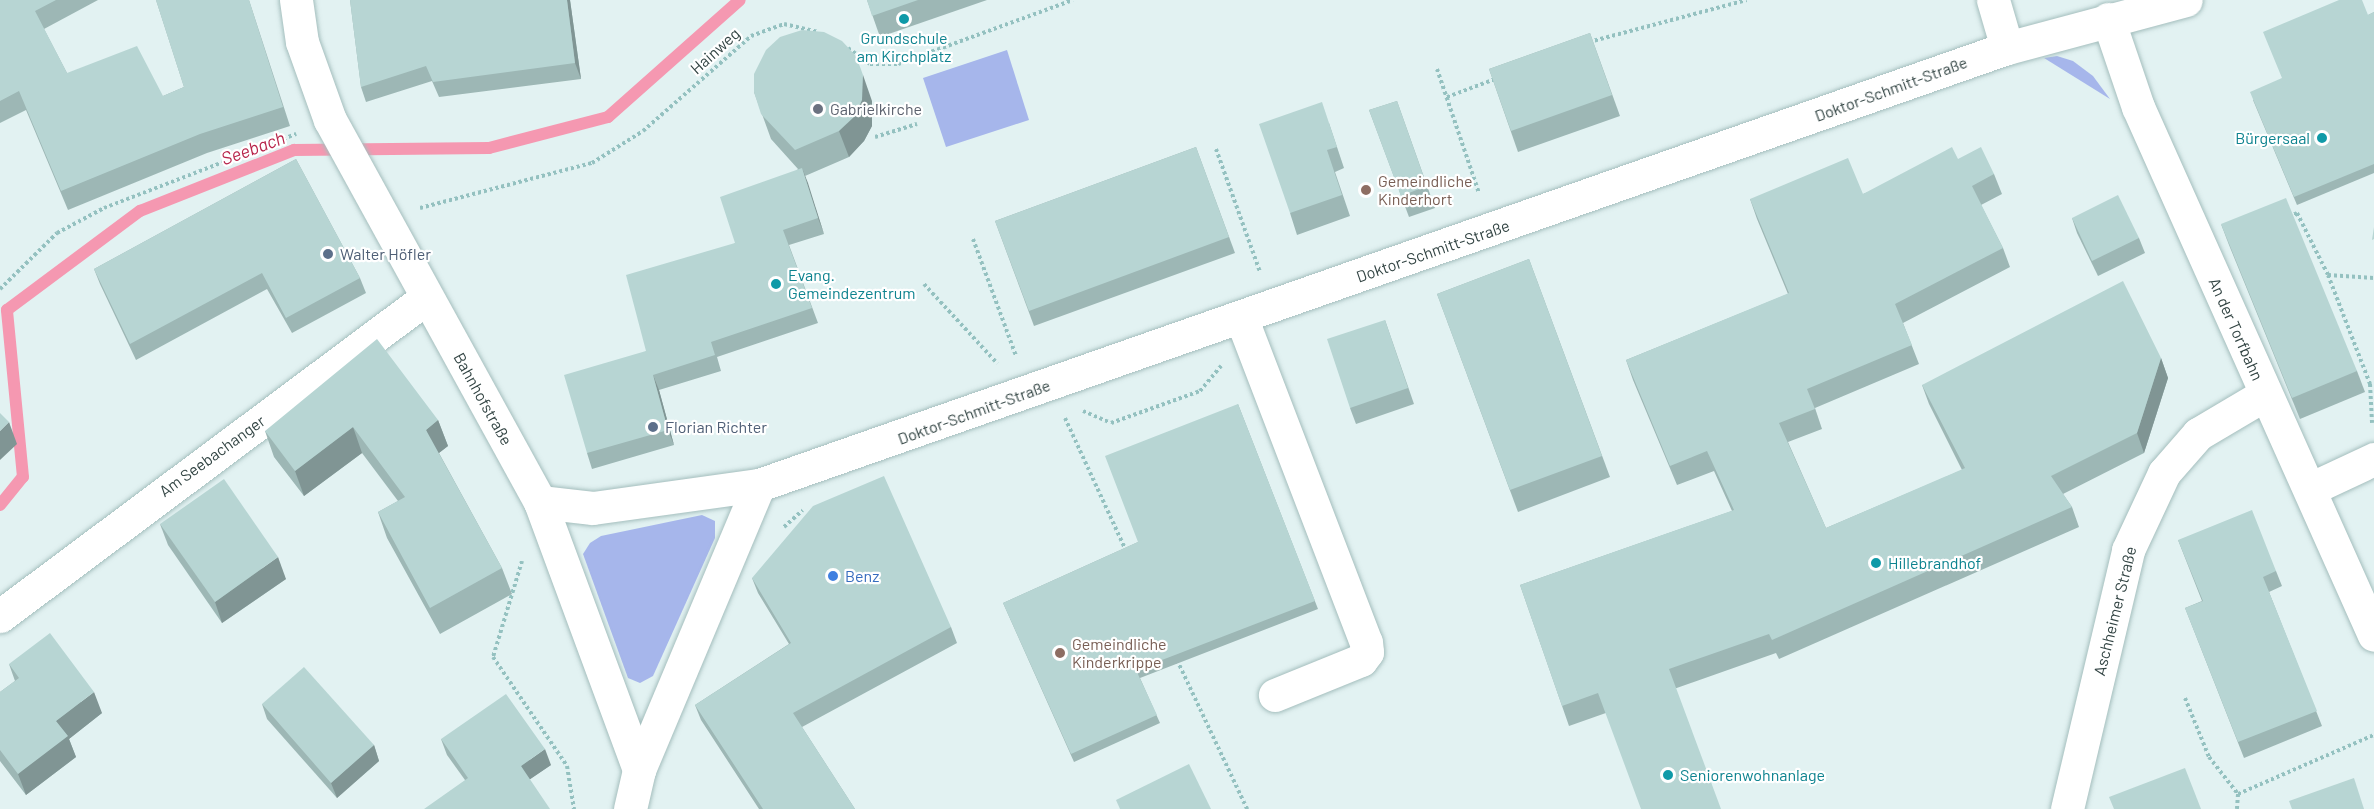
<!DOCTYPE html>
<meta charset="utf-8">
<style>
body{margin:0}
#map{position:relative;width:2374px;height:809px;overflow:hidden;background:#e2f2f2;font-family:Barlow,sans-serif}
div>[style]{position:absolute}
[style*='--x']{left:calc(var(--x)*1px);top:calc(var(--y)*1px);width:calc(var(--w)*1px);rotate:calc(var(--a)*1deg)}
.green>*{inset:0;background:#a6b6eb}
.stream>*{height:12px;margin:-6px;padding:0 6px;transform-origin:6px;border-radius:6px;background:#f598b1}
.path>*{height:4px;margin-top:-2px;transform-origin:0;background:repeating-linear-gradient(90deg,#94c1c0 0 3px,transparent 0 6px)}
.roads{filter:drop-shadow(0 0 2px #a4bebd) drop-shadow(0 0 2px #a4bebd)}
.minor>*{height:33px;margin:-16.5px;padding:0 16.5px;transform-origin:16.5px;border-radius:16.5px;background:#fff}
.wall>*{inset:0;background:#9db7b5}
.shaded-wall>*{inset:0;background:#809594}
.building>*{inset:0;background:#b7d5d3}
.dots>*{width:16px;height:16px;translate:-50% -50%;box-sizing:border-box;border:3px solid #fff;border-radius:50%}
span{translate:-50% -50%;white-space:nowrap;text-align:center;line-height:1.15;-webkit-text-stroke:4.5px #fff;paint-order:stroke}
.culture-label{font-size:16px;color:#0d838f}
.right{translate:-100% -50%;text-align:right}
.left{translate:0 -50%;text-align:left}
.street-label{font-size:16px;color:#324443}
.worship-label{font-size:16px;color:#5b616d}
.education-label{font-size:16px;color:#785e54}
.service-label{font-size:16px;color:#4e5e75}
.shop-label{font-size:16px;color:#366cbe}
.water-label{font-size:18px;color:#b7244a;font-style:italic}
</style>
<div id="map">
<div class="green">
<div style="clip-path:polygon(1007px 50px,1029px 120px,946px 147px,923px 78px)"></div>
<div style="clip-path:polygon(2057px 56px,2073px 61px,2093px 76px,2110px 99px,2044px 58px)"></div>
<div style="clip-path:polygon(702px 515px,715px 521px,715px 538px,653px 676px,640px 683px,628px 678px,583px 554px,590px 543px,601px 536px)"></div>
</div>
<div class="stream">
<div style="--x:0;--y:505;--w:36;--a:-51"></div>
<div style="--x:23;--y:477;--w:168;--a:-95.5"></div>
<div style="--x:7;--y:310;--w:166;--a:-36.7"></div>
<div style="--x:140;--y:211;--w:166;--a:-21.6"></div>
<div style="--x:294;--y:150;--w:195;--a:-0.6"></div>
<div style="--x:489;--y:148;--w:123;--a:-14.6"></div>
<div style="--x:608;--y:117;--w:176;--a:-41.6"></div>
</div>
<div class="path">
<div style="--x:1589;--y:42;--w:163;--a:-14.9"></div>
<div style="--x:848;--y:48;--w:27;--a:36"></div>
<div style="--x:870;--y:64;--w:28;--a:0"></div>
<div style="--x:898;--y:64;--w:186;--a:-20.1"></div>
<div style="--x:1437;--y:69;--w:131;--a:71.3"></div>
<div style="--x:1447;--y:97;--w:54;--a:-20.4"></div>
<div style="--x:875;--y:137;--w:44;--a:-17.2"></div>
<div style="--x:1216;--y:149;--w:131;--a:70.3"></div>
<div style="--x:420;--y:208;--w:178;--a:-14.7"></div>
<div style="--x:592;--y:163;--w:60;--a:-32.1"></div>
<div style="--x:643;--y:131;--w:144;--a:-41.3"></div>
<div style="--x:751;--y:36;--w:35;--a:-20"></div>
<div style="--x:784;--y:24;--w:35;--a:13"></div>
<div style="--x:2289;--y:217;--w:9;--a:-27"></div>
<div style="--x:2297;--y:213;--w:69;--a:63.4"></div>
<div style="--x:2328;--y:275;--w:46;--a:3.7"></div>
<div style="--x:973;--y:239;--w:125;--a:69.8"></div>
<div style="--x:2328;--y:275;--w:117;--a:68.9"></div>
<div style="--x:2370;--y:384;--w:39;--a:87"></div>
<div style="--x:924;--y:284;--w:108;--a:47.3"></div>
<div style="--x:0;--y:289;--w:80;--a:-44.5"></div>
<div style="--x:57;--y:233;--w:53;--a:-28"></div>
<div style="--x:104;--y:208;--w:206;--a:-21.1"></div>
<div style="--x:1083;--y:411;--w:30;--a:23"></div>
<div style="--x:1111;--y:423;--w:95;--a:-19.8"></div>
<div style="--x:1200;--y:391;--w:33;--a:-50"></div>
<div style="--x:1065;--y:418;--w:149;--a:65.3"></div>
<div style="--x:784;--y:527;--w:25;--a:-42"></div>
<div style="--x:522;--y:561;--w:100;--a:106.8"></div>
<div style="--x:493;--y:657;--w:132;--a:55.8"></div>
<div style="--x:567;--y:766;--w:44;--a:80.8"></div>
<div style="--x:1177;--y:660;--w:165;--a:64.8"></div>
<div style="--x:2185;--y:698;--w:64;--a:67.9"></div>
<div style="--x:2209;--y:757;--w:47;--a:51.9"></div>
<div style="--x:2238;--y:794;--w:15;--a:94"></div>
<div style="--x:2238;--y:794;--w:148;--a:-23.5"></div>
</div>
<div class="roads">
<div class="minor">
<div style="--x:296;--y:0;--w:42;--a:81.9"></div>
<div style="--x:302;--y:42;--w:83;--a:70.3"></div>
<div style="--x:330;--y:120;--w:436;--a:61.2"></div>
<div style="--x:540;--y:502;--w:286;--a:69.7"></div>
<div style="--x:1993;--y:0;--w:50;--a:73.7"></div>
<div style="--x:2108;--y:19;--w:93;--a:71.2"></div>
<div style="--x:2138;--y:107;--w:578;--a:65.92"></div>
<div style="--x:1241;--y:317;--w:348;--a:69"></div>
<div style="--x:1366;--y:642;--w:10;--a:84"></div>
<div style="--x:1367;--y:652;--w:10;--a:127"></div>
<div style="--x:1361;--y:660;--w:93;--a:157.9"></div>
<div style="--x:2310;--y:489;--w:71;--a:-25.1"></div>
<div style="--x:540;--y:502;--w:53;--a:6.5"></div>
<div style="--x:593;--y:508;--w:168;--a:-7.9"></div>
<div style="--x:759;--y:485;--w:1322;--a:-19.3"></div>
<div style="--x:2007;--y:48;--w:185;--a:-15"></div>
<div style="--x:0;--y:616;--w:532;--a:-36.74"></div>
<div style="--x:630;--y:809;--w:40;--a:-77"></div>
<div style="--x:639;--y:770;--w:309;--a:-67.2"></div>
<div style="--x:2067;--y:809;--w:266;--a:-76.7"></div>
<div style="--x:2128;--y:550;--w:85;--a:-64.9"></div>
<div style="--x:2164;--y:473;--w:52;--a:-48.9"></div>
<div style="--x:2198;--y:434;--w:77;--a:-30.6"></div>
</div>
</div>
<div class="wall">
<div style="clip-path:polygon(0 0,98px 0,44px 29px,67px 73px,163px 96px,184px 87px,156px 0,249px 0,290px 126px,207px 153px,68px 210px,26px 110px,0 123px)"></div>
<div style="clip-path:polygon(350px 0,570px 0,581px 79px,439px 97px,432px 81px,366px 102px,361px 87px)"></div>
<div style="clip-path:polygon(867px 0,987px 0,880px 37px)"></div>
<div style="clip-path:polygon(2374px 12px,2374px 173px,2297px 205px,2253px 100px,2368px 15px)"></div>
<div style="clip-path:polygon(1590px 33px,1620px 116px,1518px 152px,1489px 69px)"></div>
<div style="clip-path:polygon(754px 92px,872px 101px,872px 126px,864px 141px,849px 157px,805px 176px,824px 234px,789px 245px,818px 323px,717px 357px,721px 371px,659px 390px,674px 445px,592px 469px,587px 453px,646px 351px,735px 243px,798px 169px,771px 139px)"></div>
<div style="clip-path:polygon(1397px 101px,1435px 208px,1409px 217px,1369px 110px)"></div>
<div style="clip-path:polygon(1329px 123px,1344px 168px,1335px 172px,1350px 216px,1297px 235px,1290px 213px)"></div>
<div style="clip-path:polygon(1196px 147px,1235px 253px,1034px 326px,995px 221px)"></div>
<div style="clip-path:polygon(296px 159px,360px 278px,366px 293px,292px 333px,267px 289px,136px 360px,100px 284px,94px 269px)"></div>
<div style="clip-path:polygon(1958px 159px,1994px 174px,2002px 194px,1981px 205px,2003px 248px,2010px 267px,1903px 323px,1919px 364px,1815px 408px,1822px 429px,1788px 442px,1826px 528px,1962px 470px,1929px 404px,1922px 385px,2161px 358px,2168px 378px,2144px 453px,2063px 494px,2072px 507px,2079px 527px,1779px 659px,1776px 653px,1569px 726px,1520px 585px,1732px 511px,1714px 471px,1677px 485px,1633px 380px,1626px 360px,1788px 294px,1757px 219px,1750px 199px,1863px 194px)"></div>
<div style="clip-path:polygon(2072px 218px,2139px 238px,2145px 253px,2098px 276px,2077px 233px)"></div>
<div style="clip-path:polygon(2221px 224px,2357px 371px,2365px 392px,2300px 419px,2229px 245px)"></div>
<div style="clip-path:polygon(1529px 259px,1610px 477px,1518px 512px,1437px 294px)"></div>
<div style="clip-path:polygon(1385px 320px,1414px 404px,1356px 424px,1350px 408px)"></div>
<div style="clip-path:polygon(1238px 404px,1318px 609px,1140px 678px,1160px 723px,1074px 762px,1003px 603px,1138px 542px)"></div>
<div style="clip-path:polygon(438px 420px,448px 446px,439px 453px,502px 568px,512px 594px,440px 634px,387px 538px,378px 512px,398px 501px,362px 453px,304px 496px,274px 457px,265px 431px)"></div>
<div style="clip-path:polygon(160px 524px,286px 579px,222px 623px,168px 545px)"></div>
<div style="clip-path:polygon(2178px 540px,2276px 571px,2282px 586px,2269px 592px,2322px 726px,2244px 758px,2185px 608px,2202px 601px)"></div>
<div style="clip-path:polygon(752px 578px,951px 627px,957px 643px,802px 727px,855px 809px,759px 809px,701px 720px,695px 705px,789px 644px,758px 593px)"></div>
<div style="clip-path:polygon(9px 664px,102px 713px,69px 739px,76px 757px,26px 795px,0 761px,0 692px,15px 681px)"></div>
<div style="clip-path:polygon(262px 704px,374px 745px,379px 761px,337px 798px,267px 719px)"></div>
<div style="clip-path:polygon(441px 739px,551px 765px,530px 779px,465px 780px,447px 755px)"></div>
</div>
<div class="shaded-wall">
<div style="clip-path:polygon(567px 0,570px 0,581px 79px,575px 63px)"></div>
<div style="clip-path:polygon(863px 75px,872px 101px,872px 126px,864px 141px,849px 157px,839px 131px)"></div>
<div style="clip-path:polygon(802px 168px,808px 183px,824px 234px,818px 218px)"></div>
<div style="clip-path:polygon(2161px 358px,2168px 378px,2144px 453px,2137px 433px)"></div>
<div style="clip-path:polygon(653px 375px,659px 390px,674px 445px,668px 430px)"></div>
<div style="clip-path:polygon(438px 420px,448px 446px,435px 456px,426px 430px)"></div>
<div style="clip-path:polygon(9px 422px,17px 444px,0 460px,0 431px)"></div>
<div style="clip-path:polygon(353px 427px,362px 453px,304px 496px,295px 471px)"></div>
<div style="clip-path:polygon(278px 557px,286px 579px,222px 623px,215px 602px)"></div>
<div style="clip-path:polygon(94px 692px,102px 713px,69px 739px,76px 757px,26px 795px,18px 774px,56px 721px)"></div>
<div style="clip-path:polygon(374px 745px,379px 761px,337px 798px,331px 783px)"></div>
<div style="clip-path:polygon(545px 749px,551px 765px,526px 782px,521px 766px)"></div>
</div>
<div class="building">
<div style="clip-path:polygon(0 0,56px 0,35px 11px,67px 73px,137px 46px,163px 96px,184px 87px,156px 0,249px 0,283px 107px,200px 134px,61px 191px,19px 91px,0 101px)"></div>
<div style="clip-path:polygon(350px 0,567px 0,575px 63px,433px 82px,426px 66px,361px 87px)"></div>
<div style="clip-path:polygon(867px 0,918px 0,872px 16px)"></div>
<div style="clip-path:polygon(2339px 0,2362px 0,2368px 15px,2374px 12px,2374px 164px,2294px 197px,2250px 92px,2282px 78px,2263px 32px)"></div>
<div style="clip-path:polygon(802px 30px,824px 32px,842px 41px,856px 56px,863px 75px,862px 100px,855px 116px,839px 131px,795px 150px,761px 114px,754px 92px,754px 74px,766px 50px,780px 37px)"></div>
<div style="clip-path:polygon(1590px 33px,1612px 95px,1511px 131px,1489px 69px)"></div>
<div style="clip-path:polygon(1397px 101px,1427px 186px,1401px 196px,1369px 110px)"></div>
<div style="clip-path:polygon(1322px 102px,1337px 147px,1327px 150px,1342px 195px,1290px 213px,1259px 124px)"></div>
<div style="clip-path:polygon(1196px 147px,1229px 237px,1029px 311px,995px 221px)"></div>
<div style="clip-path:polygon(1952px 147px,1958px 159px,1981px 147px,1994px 174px,1972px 186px,2003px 248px,1895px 304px,1912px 345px,1807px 389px,1815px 409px,1779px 423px,1826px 528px,1965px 468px,1922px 385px,2123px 281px,2161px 358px,2137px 433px,2051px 476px,2072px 507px,1772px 640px,1769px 634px,1669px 669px,1721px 809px,1641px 809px,1598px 693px,1562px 706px,1520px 585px,1734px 510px,1707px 451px,1670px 466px,1626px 360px,1789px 293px,1750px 199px,1848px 158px,1863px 194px)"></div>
<div style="clip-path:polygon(296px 159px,360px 278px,286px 318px,262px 273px,130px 344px,94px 269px)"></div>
<div style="clip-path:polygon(802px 168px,818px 218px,783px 230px,812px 308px,711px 342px,715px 355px,653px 375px,668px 430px,587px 453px,564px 375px,646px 351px,626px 275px,735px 243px,720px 197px)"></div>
<div style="clip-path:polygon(2118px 195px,2139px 238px,2092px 261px,2072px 218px)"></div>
<div style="clip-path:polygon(2286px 198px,2357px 371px,2292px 398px,2221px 224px)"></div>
<div style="clip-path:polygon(2374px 227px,2374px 239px,2372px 240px)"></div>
<div style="clip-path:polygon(1529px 259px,1602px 456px,1510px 490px,1437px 294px)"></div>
<div style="clip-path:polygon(1385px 320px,1408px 388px,1350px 408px,1327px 339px)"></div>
<div style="clip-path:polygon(377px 339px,438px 420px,426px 430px,502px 568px,430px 608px,378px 512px,405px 497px,353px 427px,295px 471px,265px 431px)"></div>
<div style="clip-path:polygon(1238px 404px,1315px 601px,1136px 670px,1157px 715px,1071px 754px,1003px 603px,1138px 542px,1105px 456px)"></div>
<div style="clip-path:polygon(0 413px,9px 422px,0 431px)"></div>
<div style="clip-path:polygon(884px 476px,951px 627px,793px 713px,855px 809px,763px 809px,695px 705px,791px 643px,752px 578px,813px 506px)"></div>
<div style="clip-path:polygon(224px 479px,278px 557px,215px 602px,160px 524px)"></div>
<div style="clip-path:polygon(2252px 510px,2276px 571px,2263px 577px,2317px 711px,2238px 742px,2185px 608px,2203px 601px,2178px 540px)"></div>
<div style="clip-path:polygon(50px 633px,94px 692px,56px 721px,68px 736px,18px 774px,0 750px,0 692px,19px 678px,9px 664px)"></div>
<div style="clip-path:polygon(304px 667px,374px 745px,331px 783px,262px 704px)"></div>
<div style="clip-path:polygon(506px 694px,545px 749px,521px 766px,550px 809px,424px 809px,468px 778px,441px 739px)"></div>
<div style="clip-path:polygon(1189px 764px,1211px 809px,1120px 809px,1116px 800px)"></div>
<div style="clip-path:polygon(2185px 768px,2201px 809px,2114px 809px,2109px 797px)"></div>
<div style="clip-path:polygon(2354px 778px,2364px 809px,2292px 809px,2289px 801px)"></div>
</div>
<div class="dots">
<div style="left:904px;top:19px;background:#0f9aa8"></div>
<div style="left:818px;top:109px;background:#6b7280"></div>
<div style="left:2322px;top:138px;background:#0f9aa8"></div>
<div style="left:1366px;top:190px;background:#8d6e63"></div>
<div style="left:328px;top:254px;background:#5c6f8a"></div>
<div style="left:776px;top:284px;background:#0f9aa8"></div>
<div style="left:653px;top:427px;background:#5c6f8a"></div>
<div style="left:1876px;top:563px;background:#0f9aa8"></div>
<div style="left:833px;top:576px;background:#3f7fe0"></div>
<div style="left:1060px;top:653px;background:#8d6e63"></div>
<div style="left:1668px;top:775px;background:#0f9aa8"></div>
</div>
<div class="culture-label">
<span style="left:904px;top:47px">Grundschule<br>am Kirchplatz</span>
<span class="right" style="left:2310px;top:138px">Bürgersaal</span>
<span class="left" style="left:788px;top:284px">Evang.<br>Gemeindezentrum</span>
<span class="left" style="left:1888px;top:563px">Hillebrandhof</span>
<span class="left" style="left:1680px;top:775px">Seniorenwohnanlage</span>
</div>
<div class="street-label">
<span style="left:715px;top:51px;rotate:-42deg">Hainweg</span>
<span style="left:1891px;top:89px;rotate:-20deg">Doktor-Schmitt-Straße</span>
<span style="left:1433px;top:251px;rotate:-19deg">Doktor-Schmitt-Straße</span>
<span style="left:2236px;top:329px;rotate:66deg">An der Torfbahn</span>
<span style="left:483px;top:399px;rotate:61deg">Bahnhofstraße</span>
<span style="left:974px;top:412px;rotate:-20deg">Doktor-Schmitt-Straße</span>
<span style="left:212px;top:456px;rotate:-36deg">Am Seebachanger</span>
<span style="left:2115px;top:611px;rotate:-76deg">Aschheimer Straße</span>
</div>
<div class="worship-label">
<span class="left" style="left:830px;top:109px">Gabrielkirche</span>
</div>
<div class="education-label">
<span class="left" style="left:1378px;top:190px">Gemeindliche<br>Kinderhort</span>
<span class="left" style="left:1072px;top:653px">Gemeindliche<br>Kinderkrippe</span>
</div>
<div class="service-label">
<span class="left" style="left:340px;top:254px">Walter Höfler</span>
<span class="left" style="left:665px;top:427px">Florian Richter</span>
</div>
<div class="shop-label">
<span class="left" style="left:845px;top:576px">Benz</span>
</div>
<div class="water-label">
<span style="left:253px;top:148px;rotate:-20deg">Seebach</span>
</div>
</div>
